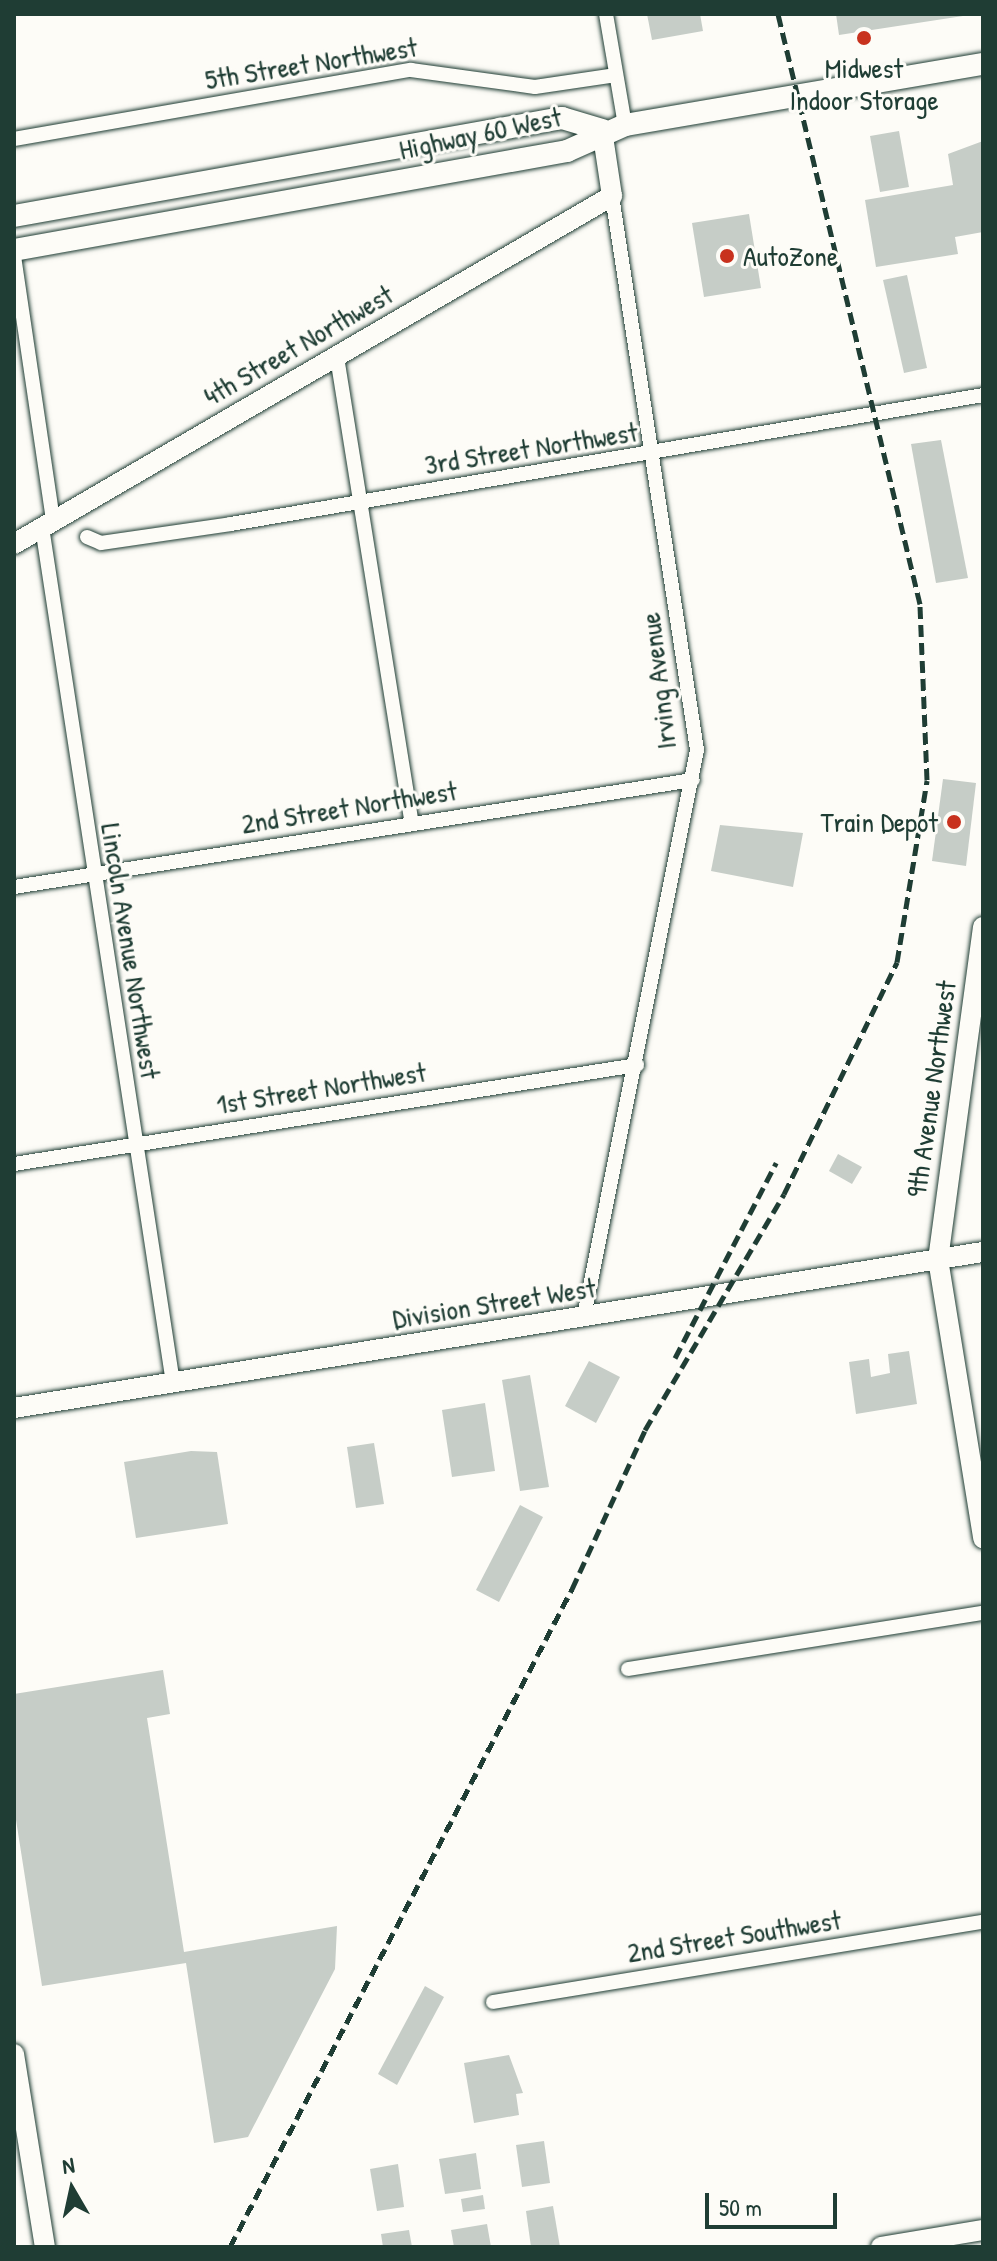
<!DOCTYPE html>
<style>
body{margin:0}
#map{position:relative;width:997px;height:2261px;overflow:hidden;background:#fdfcf7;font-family:"Patrick Hand",sans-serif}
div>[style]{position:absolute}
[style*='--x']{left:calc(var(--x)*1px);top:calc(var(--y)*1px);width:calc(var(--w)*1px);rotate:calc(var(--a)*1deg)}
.building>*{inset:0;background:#c6cdc7}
.roads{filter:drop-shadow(0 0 2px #1f3d34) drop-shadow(0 0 2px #1f3d34)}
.street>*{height:14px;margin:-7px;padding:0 7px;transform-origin:7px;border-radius:7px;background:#fdfcf7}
.secondary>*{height:20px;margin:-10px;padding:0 10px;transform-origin:10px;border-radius:10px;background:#fdfcf7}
.primary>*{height:22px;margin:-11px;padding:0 11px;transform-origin:11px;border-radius:11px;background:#fdfcf7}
.rail>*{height:5px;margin-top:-2.5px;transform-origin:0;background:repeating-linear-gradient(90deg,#1f3d34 0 12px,transparent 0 18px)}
.dots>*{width:22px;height:22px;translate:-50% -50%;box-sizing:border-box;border:4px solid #fdfcf7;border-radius:50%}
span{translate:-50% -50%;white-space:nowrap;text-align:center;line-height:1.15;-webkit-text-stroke:6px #fdfcf7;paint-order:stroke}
.street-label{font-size:28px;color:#1f3d34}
.poi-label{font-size:28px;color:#1f3d34}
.left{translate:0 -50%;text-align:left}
.right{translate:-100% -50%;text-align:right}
.frame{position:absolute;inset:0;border:16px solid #1f3d34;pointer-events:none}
.north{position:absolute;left:32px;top:2149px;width:80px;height:80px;-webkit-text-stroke:6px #fdfcf7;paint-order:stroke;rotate:351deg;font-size:22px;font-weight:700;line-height:32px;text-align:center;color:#1f3d34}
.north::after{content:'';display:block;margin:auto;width:28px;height:36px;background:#1f3d34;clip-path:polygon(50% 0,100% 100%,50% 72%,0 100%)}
.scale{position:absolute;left:705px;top:2193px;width:132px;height:36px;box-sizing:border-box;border:4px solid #1f3d34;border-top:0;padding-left:10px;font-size:24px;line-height:28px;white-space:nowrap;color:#1f3d34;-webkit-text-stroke:6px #fdfcf7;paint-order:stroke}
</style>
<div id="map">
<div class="building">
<div style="clip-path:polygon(647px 14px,700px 14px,703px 31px,652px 40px)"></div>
<div style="clip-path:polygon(836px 14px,963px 14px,963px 16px,839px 35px)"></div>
<div style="clip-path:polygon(899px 131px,909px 187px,880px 192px,870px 136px)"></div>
<div style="clip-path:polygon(983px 141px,983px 232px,955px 237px,958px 254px,876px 267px,865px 200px,953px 185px,948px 154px)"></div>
<div style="clip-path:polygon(749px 214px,761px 288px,704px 297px,692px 223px)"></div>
<div style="clip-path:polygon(907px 275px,927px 368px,904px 373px,883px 280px)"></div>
<div style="clip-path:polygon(941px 440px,968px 578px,936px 583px,911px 444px)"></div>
<div style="clip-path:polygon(943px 779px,976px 783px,966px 866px,932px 861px)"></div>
<div style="clip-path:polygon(720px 825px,803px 833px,793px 887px,711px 871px)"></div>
<div style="clip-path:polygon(838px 1154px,862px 1167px,852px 1184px,829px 1171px)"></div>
<div style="clip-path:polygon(909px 1351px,917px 1404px,856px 1414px,849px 1362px,869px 1359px,871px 1377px,890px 1373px,888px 1354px)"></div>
<div style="clip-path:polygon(589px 1361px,620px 1377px,596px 1423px,565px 1406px)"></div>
<div style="clip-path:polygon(530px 1375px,549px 1487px,520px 1491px,502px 1380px)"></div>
<div style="clip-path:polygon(485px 1403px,495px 1471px,452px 1477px,442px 1410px)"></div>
<div style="clip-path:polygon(374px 1443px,384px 1504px,356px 1508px,347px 1447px)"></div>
<div style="clip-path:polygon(191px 1451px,217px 1452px,228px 1524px,136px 1538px,124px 1462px)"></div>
<div style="clip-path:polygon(520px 1505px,543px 1517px,499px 1602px,476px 1590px)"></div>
<div style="clip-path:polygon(163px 1670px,170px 1714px,147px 1718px,184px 1952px,337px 1926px,335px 1969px,248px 2137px,214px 2143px,186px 1963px,42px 1986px,14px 1807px,14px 1694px)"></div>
<div style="clip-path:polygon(425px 1986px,444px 1997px,397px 2085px,378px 2074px)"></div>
<div style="clip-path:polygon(509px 2055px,523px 2093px,516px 2094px,519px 2115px,474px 2123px,464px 2063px)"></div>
<div style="clip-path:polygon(544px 2141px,550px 2183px,522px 2187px,516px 2145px)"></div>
<div style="clip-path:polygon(476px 2153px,481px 2189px,445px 2194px,439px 2159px)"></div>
<div style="clip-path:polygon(398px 2164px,404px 2207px,377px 2211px,370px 2169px)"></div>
<div style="clip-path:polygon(483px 2195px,485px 2209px,463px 2212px,461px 2199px)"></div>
<div style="clip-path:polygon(553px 2206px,560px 2247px,531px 2247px,526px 2211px)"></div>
<div style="clip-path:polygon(487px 2224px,491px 2247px,454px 2247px,451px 2230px)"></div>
<div style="clip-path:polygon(409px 2230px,412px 2247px,383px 2247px,381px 2234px)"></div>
</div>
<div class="roads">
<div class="street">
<div style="--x:606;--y:14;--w:113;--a:80.3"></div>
<div style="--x:14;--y:139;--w:403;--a:-9.9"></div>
<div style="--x:411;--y:70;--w:125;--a:7.8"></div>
<div style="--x:535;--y:87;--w:82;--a:-8.4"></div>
<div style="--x:14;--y:256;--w:267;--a:81.6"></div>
<div style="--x:337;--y:357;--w:472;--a:80.9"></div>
<div style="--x:42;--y:527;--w:866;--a:81.3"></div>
<div style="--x:87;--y:537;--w:15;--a:23"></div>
<div style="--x:101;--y:543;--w:131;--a:-8.3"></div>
<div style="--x:231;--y:524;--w:763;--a:-9.73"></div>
<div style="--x:14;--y:887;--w:687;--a:-8.96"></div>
<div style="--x:14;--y:1164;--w:631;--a:-9.03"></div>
<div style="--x:584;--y:1316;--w:577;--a:-78.71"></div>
<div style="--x:697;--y:750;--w:560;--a:-98.72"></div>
<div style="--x:628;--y:1669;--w:359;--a:-9"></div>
<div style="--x:493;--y:2002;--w:496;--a:-9.3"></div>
</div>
<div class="secondary">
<div style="--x:14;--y:544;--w:692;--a:-30.2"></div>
<div style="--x:612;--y:196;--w:67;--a:-98.6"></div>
<div style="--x:983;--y:927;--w:335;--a:97.7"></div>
<div style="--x:938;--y:1259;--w:283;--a:80.8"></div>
<div style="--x:14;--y:1408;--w:981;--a:-9.15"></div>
<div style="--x:14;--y:2054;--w:195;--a:80.9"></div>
<div style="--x:881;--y:2247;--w:103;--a:-9.5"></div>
</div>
<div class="primary">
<div style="--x:14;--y:216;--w:557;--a:-10.14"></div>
<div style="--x:562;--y:118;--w:42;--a:16.7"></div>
<div style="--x:14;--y:250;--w:562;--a:-10.15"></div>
<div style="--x:567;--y:151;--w:64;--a:-24.1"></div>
<div style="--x:625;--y:125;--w:363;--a:-9.7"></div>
</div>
</div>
<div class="rail">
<div style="--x:675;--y:1358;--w:220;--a:-62.6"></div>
<div style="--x:230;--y:2247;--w:742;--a:-62.54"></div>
<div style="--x:572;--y:1589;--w:175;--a:-65.3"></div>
<div style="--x:645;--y:1430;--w:274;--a:-59.5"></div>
<div style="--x:784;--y:1194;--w:258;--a:-64"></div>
<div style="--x:897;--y:962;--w:184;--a:-80.6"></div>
<div style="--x:927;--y:780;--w:176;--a:-92.3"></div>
<div style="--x:920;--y:604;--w:607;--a:-103.53"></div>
</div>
<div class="dots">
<div style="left:864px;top:38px;background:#c8321e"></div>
<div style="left:727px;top:256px;background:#c8321e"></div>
<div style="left:954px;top:822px;background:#c8321e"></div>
</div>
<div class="street-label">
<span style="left:311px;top:63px;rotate:-9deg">5th Street Northwest</span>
<span style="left:480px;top:133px;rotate:-12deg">Highway 60 West</span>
<span style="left:298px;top:345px;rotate:-30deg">4th Street Northwest</span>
<span style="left:531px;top:448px;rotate:-9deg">3rd Street Northwest</span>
<span style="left:658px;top:681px;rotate:-97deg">Irving Avenue</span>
<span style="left:349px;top:807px;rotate:-9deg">2nd Street Northwest</span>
<span style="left:131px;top:951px;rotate:81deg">Lincoln Avenue Northwest</span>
<span style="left:321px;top:1088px;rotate:-9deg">1st Street Northwest</span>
<span style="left:931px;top:1089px;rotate:-82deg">9th Avenue Northwest</span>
<span style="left:494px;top:1303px;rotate:-9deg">Division Street West</span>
<span style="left:734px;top:1936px;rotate:-9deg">2nd Street Southwest</span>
</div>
<div class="poi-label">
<span style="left:864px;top:84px">Midwest<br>Indoor Storage</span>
<span class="left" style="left:743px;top:256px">AutoZone</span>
<span class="right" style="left:938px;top:822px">Train Depot</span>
</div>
<div class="frame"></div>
<div class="north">N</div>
<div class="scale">50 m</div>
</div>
